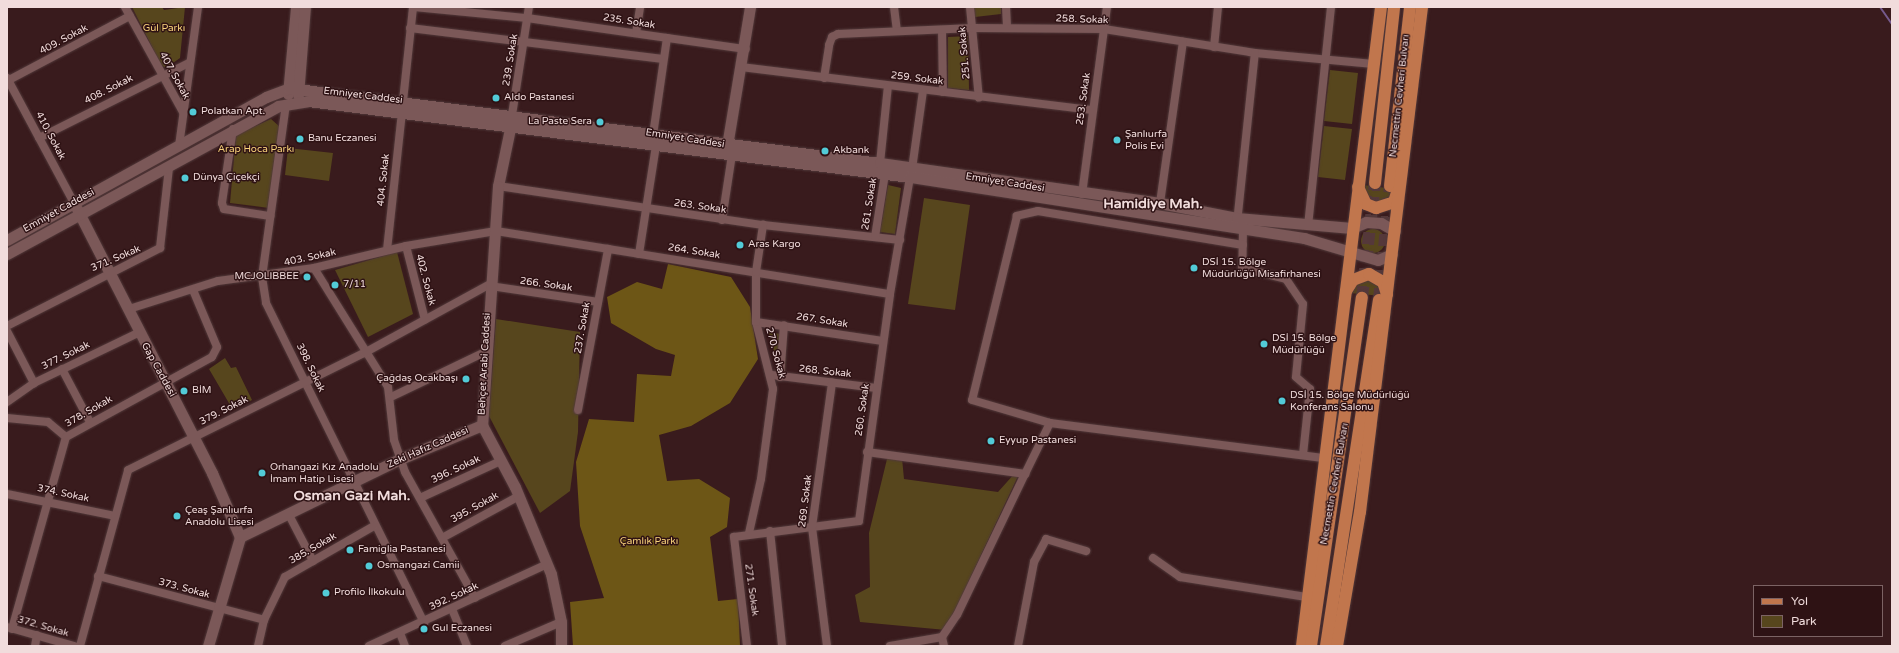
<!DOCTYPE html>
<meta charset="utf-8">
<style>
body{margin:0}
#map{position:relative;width:1899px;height:653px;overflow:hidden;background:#391b1d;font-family:"Varela Round",sans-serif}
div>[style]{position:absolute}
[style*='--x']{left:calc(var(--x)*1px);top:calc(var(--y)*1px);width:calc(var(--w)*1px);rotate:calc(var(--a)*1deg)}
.green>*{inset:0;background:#57461d}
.round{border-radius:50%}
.forest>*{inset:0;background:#6d5616}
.stream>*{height:2px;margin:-1px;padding:0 1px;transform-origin:1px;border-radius:1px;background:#755a8d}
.primary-tunnel>*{height:12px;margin-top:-6px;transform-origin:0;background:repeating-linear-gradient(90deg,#55383a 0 12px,transparent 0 18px)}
.roads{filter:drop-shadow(0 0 1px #51393a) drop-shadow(0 0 1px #51393a)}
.street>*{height:8px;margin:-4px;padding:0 4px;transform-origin:4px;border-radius:4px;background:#7b5858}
.secondary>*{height:11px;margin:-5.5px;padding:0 5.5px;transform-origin:5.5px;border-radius:5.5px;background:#7b5858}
.primary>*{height:12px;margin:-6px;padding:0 6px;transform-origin:6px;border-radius:6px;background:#c1764d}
.dots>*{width:11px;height:11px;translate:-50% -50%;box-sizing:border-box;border:2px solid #2e1214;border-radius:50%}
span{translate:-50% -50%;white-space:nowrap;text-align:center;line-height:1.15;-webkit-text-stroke:3px #2e1214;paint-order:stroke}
.street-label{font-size:10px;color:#f1dcdc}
.park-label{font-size:10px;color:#f8d27b}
.poi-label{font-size:10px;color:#f1dcdc}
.left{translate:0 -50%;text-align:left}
.right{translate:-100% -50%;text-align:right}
.district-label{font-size:14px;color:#f1dcdc;font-weight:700}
.frame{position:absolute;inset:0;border:8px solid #f1dcdc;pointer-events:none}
.legend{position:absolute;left:1753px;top:585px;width:130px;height:52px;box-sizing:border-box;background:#2e1214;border:1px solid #7c6364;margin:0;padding:5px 7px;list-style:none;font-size:12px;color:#f1dcdc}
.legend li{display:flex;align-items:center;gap:8px;height:20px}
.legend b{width:20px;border:1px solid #7c6364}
</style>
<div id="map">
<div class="green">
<div style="clip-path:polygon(132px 7px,162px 7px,164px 10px,185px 7px,180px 58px,166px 68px,161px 65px)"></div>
<div style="clip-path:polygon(974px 7px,1001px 7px,1001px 14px,975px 17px)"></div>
<div style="clip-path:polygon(968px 36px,969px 90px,948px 88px,948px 37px)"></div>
<div style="clip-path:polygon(1330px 70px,1358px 73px,1352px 124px,1324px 121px)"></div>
<div style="clip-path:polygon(271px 119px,280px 127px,269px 208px,230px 203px,236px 135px)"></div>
<div style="clip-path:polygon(1324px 126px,1352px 129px,1345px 180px,1318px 177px)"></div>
<div style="clip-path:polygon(288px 148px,333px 153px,329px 181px,285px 175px)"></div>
<div style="clip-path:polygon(888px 185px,901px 188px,895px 234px,880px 232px)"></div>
<div style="clip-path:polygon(1363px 185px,1395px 189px,1391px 196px,1377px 202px,1370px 199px)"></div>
<div style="clip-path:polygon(924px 198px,970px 205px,955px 310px,908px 304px)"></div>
<div class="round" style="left:1361px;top:229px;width:24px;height:24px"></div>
<div style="clip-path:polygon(397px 252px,413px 314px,368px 337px,335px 270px)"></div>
<div style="clip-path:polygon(1368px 280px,1381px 288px,1382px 296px,1350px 293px,1354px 285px)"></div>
<div style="clip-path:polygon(496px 319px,580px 332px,578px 432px,570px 491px,540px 513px,489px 416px)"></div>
<div style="clip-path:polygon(768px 332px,787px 335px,785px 371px,780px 369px)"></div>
<div style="clip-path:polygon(225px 358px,231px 368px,236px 367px,252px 400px,233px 410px,209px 369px)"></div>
<div style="clip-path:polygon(902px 458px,904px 479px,998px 492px,1015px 473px,1018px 476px,946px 630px,860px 622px,855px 595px,870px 587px,869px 533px,887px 459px)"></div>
</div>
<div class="forest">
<div style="clip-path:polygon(668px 264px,731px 277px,750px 307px,758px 359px,730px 403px,691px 426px,659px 435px,667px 481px,699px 479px,730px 498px,727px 527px,710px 537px,718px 601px,738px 599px,740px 646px,573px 646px,570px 602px,604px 598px,580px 526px,576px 462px,589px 419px,634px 422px,637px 374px,671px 376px,675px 355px,656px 349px,611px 323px,607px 297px,637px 282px,662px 289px)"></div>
</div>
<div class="stream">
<div style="--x:1880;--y:7;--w:21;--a:55"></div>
</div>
<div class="primary-tunnel">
<div style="--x:1362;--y:298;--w:116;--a:-83.6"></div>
<div style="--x:1379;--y:300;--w:115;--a:-84.5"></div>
</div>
<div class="roads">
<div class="street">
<div style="--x:125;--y:7;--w:120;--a:61.1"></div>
<div style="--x:414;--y:7;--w:114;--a:5.6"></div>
<div style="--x:527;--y:18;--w:221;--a:8.1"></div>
<div style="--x:894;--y:7;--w:24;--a:83"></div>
<div style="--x:970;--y:7;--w:91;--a:84.4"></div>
<div style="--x:1006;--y:7;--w:21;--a:87"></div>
<div style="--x:410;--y:28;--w:255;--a:7"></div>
<div style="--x:942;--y:30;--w:62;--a:89.1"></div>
<div style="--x:636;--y:33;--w:26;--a:-81"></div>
<div style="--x:1214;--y:47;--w:40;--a:-84.3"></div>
<div style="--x:741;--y:67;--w:354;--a:7"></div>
<div style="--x:7;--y:78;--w:142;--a:61.8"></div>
<div style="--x:824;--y:78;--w:33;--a:-81"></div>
<div style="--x:829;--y:45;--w:9;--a:-69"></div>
<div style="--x:832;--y:37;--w:7;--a:-27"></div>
<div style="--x:838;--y:34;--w:135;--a:-2.5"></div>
<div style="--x:973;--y:28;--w:131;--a:0.4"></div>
<div style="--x:1104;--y:29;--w:153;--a:9"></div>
<div style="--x:1255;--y:53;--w:119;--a:5.3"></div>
<div style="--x:7;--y:81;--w:139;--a:-27.9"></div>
<div style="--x:403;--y:101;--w:95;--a:-83.9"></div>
<div style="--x:286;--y:104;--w:175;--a:97.9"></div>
<div style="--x:262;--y:277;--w:26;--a:81"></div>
<div style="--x:266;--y:303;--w:357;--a:63.7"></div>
<div style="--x:512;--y:115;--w:109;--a:-81.1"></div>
<div style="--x:233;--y:129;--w:75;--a:98.5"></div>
<div style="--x:222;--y:203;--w:6;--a:72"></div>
<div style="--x:224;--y:209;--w:47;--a:8.7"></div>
<div style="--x:653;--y:135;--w:98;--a:-81.8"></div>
<div style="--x:39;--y:138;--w:168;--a:-26.6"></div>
<div style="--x:179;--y:146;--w:140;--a:-82.2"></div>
<div style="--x:880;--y:163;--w:77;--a:-84.1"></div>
<div style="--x:912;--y:169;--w:79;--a:-82"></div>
<div style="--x:498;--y:186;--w:268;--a:8.4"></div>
<div style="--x:763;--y:225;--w:138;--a:6.2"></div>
<div style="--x:1082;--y:194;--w:189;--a:-82.4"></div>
<div style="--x:1160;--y:203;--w:163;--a:-81.9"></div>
<div style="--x:722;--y:220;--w:66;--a:-81.3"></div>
<div style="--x:1237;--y:223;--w:171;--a:-84"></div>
<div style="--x:1308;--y:226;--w:220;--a:-84"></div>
<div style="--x:1243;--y:229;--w:39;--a:91"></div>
<div style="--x:1242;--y:268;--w:45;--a:14"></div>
<div style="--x:1286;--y:279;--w:30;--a:56"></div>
<div style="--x:1303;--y:304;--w:73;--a:95.5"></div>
<div style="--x:1296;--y:377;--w:18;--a:41"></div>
<div style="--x:1310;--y:389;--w:66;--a:96.1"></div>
<div style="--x:875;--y:237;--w:64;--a:-81"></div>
<div style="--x:1243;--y:245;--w:208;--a:-170.6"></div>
<div style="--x:1038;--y:211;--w:22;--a:167"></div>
<div style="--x:1017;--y:216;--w:189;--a:103.7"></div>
<div style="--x:972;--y:400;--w:81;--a:16.4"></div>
<div style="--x:1050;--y:423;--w:277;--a:7.3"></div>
<div style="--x:406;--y:246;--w:76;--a:75.6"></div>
<div style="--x:387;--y:250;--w:139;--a:-83.8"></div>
<div style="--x:639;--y:254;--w:110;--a:-81.1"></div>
<div style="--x:314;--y:268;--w:140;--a:58.1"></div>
<div style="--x:388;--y:387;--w:53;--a:83.5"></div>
<div style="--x:394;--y:440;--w:34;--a:71"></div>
<div style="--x:405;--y:472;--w:144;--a:60.9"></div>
<div style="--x:490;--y:286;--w:109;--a:8.4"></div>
<div style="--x:129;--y:309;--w:93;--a:-17.5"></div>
<div style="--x:218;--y:281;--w:97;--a:-7.7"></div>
<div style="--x:314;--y:268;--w:95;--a:-13.4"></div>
<div style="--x:406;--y:246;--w:91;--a:-9.5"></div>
<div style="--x:496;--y:231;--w:399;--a:9.1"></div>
<div style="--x:756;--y:322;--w:128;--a:8.5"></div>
<div style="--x:7;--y:326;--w:172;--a:-27"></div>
<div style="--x:160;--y:248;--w:81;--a:-83.6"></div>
<div style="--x:7;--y:331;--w:59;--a:62.6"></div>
<div style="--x:62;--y:369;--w:60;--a:62.2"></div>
<div style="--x:772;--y:375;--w:105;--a:7.1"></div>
<div style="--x:780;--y:377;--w:52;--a:-85.6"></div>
<div style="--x:391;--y:397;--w:104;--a:-25.6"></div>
<div style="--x:7;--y:402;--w:33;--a:-35"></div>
<div style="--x:34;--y:383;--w:115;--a:-25.7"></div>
<div style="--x:578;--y:410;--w:164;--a:-79.4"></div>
<div style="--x:7;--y:418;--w:41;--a:5.6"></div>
<div style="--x:48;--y:422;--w:23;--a:40"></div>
<div style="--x:867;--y:452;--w:160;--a:7.9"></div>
<div style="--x:1025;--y:474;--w:57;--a:-63.9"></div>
<div style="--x:7;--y:494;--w:110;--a:11.5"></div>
<div style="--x:420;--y:498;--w:89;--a:-24.6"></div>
<div style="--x:289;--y:515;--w:52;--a:62.4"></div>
<div style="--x:770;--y:531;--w:116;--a:84"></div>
<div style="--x:749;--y:533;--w:55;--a:-77.5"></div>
<div style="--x:761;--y:479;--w:91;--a:-82.4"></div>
<div style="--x:773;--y:389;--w:69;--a:-104.2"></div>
<div style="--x:756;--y:322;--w:50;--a:-90"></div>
<div style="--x:756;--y:272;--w:48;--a:-81.5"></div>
<div style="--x:442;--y:538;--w:88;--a:-28.6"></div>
<div style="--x:1153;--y:558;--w:33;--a:35"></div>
<div style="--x:1180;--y:577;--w:128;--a:9"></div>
<div style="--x:98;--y:576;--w:172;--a:14.8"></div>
<div style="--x:452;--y:609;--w:40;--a:68"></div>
<div style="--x:7;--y:627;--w:70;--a:15.8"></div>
<div style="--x:12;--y:629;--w:199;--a:-74.3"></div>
<div style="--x:66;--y:437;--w:166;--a:-28.7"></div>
<div style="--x:212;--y:357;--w:11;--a:-63"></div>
<div style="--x:217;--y:347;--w:62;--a:-112.8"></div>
<div style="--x:400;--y:633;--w:14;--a:69"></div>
<div style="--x:35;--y:646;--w:11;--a:-80"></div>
<div style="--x:80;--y:646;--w:182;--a:-74.7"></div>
<div style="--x:128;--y:470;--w:263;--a:-26.4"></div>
<div style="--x:364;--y:353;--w:144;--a:-28.7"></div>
<div style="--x:258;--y:646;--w:27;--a:-77"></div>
<div style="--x:264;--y:620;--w:48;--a:-64"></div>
<div style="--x:285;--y:577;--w:103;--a:-29.8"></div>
<div style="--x:369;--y:646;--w:196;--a:-24.7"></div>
<div style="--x:505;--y:646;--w:61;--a:-23.2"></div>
<div style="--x:747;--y:646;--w:110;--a:-96.8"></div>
<div style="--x:734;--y:537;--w:126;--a:-7.3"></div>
<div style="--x:859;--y:521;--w:229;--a:-82.2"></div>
<div style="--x:890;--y:294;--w:119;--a:-80.3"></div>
<div style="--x:827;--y:646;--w:120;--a:-97.2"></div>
<div style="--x:812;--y:527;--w:146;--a:-82.1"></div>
<div style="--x:890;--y:646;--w:53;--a:-9.8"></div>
<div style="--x:944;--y:646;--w:9;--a:-103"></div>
<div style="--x:942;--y:637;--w:27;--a:-56"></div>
<div style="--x:957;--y:615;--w:157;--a:-64.3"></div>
<div style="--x:1018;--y:646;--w:86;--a:-79.2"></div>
<div style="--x:1034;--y:562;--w:26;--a:-62"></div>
<div style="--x:1046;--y:539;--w:42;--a:16.7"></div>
</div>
<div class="secondary">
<div style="--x:288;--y:94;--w:87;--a:-84.7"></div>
<div style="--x:298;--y:95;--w:88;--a:-85.5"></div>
<div style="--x:512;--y:119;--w:68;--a:101.8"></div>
<div style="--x:498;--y:186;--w:240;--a:93.8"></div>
<div style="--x:482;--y:425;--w:70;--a:62"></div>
<div style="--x:515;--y:487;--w:94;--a:67.5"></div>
<div style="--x:551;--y:574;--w:49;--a:78.2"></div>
<div style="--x:561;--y:622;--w:24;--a:90"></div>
<div style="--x:727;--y:146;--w:141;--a:-80.6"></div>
<div style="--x:77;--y:209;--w:297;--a:62.9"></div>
<div style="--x:212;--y:473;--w:70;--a:66.4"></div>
<div style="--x:7;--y:240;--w:296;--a:-28.9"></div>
<div style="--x:266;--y:97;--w:25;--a:-21"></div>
<div style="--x:289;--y:88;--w:596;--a:7.23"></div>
<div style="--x:880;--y:163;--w:283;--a:8.1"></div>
<div style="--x:1160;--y:203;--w:78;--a:11"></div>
<div style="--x:1237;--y:218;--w:115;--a:5"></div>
<div style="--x:1352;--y:228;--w:15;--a:-23"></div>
<div style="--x:1366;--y:222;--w:15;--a:4"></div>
<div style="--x:1381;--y:223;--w:16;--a:30"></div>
<div style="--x:7;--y:254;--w:309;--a:-28.6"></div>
<div style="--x:278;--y:106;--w:30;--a:-9"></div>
<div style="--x:308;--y:101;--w:607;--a:7.2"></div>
<div style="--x:910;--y:177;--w:399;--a:8.8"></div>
<div style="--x:1304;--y:238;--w:77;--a:16.6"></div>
<div style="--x:1378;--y:260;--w:15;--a:-23"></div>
<div style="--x:208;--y:646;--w:114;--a:-73.6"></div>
<div style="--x:240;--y:537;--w:178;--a:-26"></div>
<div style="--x:400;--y:459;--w:89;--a:-22.5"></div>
</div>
<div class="primary">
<div style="--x:1375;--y:183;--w:177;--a:-83.8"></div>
<div style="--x:1390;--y:186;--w:180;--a:-83.6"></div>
<div style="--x:1358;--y:187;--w:19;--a:65"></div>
<div style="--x:1366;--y:204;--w:11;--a:22"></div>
<div style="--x:1376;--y:208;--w:19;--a:-18"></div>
<div style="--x:1394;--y:202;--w:10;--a:-73"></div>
<div style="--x:1346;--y:291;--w:13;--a:-58"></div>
<div style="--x:1353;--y:280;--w:17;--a:-21"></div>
<div style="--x:1369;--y:274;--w:16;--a:30"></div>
<div style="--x:1383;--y:282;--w:13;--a:72"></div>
<div style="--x:1302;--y:646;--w:644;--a:-82.95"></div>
<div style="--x:1311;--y:646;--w:352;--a:-81.7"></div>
<div style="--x:1326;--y:646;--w:350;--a:-81.3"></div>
<div style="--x:1337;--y:646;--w:136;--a:-80.3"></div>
<div style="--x:1360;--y:512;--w:509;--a:-83"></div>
</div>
</div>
<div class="dots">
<div style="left:496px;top:98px;background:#52cbd7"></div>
<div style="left:193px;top:112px;background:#52cbd7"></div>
<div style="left:600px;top:122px;background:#52cbd7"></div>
<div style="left:300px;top:139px;background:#52cbd7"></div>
<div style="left:1117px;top:140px;background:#52cbd7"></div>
<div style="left:825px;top:151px;background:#52cbd7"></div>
<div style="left:185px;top:178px;background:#52cbd7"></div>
<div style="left:740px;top:245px;background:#52cbd7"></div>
<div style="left:1194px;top:268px;background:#52cbd7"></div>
<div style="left:307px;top:277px;background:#52cbd7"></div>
<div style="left:335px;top:285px;background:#52cbd7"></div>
<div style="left:1264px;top:344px;background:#52cbd7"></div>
<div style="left:466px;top:379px;background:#52cbd7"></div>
<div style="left:184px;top:391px;background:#52cbd7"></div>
<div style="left:1282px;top:401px;background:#52cbd7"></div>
<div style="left:991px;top:441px;background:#52cbd7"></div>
<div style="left:262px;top:473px;background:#52cbd7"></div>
<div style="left:177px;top:516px;background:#52cbd7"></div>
<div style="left:350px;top:550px;background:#52cbd7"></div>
<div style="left:369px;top:566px;background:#52cbd7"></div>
<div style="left:326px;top:593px;background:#52cbd7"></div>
<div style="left:424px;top:629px;background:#52cbd7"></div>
</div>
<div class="street-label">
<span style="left:1082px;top:20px;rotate:2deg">258. Sokak</span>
<span style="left:629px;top:22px;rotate:9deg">235. Sokak</span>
<span style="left:64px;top:40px;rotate:-28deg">409. Sokak</span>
<span style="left:965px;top:53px;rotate:-95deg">251. Sokak</span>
<span style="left:511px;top:60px;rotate:-81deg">239. Sokak</span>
<span style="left:174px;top:76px;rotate:61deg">407. Sokak</span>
<span style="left:917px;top:79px;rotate:7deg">259. Sokak</span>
<span style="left:109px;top:90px;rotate:-27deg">408. Sokak</span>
<span style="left:363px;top:96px;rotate:7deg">Emniyet Caddesi</span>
<span style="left:1400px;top:96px;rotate:-84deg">Necmettin Cevheri Bulvarı</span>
<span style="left:1084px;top:99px;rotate:-82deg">253. Sokak</span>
<span style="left:50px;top:136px;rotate:62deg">410. Sokak</span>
<span style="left:685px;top:139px;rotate:9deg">Emniyet Caddesi</span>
<span style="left:384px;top:180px;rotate:-84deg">404. Sokak</span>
<span style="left:1005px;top:183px;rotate:9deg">Emniyet Caddesi</span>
<span style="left:870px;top:204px;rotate:-81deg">261. Sokak</span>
<span style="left:700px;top:207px;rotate:8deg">263. Sokak</span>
<span style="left:59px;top:211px;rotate:-29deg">Emniyet Caddesi</span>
<span style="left:694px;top:252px;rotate:9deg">264. Sokak</span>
<span style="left:310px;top:258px;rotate:-12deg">403. Sokak</span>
<span style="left:116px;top:259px;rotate:-23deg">371. Sokak</span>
<span style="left:425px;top:280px;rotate:75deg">402. Sokak</span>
<span style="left:546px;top:285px;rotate:8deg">266. Sokak</span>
<span style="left:822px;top:321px;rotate:9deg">267. Sokak</span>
<span style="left:583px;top:328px;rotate:-80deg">237. Sokak</span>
<span style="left:775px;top:353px;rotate:75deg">270. Sokak</span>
<span style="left:66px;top:356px;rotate:-26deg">377. Sokak</span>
<span style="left:485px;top:364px;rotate:-87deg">Behçet Arabi Caddesi</span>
<span style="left:310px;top:368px;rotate:64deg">398. Sokak</span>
<span style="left:158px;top:370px;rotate:61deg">Gap Caddesi</span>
<span style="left:825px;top:372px;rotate:6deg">268. Sokak</span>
<span style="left:863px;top:410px;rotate:-82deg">260. Sokak</span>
<span style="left:224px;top:411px;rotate:-27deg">379. Sokak</span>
<span style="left:89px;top:412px;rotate:-30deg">378. Sokak</span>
<span style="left:428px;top:448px;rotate:-24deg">Zeki Hafız Caddesi</span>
<span style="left:456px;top:470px;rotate:-25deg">396. Sokak</span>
<span style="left:1335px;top:484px;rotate:-80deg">Necmettin Cevheri Bulvarı</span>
<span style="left:63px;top:494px;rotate:12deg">374. Sokak</span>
<span style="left:806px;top:501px;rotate:-83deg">269. Sokak</span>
<span style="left:475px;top:508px;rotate:-29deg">395. Sokak</span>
<span style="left:313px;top:549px;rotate:-30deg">385. Sokak</span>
<span style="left:184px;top:589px;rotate:15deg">373. Sokak</span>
<span style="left:751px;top:590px;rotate:82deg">271. Sokak</span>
<span style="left:454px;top:597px;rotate:-25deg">392. Sokak</span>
<span style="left:43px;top:627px;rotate:16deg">372. Sokak</span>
</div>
<div class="park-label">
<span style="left:164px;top:29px">Gül Parkı</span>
<span style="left:256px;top:150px">Arap Hoca Parkı</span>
<span style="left:649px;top:542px">Çamlık Parkı</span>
</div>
<div class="poi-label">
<span class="left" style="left:504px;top:98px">Aldo Pastanesi</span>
<span class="left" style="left:201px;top:112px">Polatkan Apt.</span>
<span class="right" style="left:592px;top:122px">La Paste Sera</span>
<span class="left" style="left:1125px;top:140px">Şanlıurfa<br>Polis Evi</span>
<span class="left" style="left:308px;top:139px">Banu Eczanesi</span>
<span class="left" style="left:833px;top:151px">Akbank</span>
<span class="left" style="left:193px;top:178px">Dünya Çiçekçi</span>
<span class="left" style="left:748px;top:245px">Aras Kargo</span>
<span class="left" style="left:1202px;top:268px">DSİ 15. Bölge<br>Müdürlüğü Misafirhanesi</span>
<span class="right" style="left:299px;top:277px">MCJOLIBBEE</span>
<span class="left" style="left:343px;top:285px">7/11</span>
<span class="left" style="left:1272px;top:344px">DSİ 15. Bölge<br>Müdürlüğü</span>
<span class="right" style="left:458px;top:379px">Çağdaş Ocakbaşı</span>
<span class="left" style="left:192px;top:391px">BİM</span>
<span class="left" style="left:1290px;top:401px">DSİ 15. Bölge Müdürlüğü<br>Konferans Salonu</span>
<span class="left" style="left:999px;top:441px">Eyyup Pastanesi</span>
<span class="left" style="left:270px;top:473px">Orhangazi Kız Anadolu<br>İmam Hatip Lisesi</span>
<span class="left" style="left:185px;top:516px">Çeaş Şanlıurfa<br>Anadolu Lisesi</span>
<span class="left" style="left:358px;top:550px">Famiglia Pastanesi</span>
<span class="left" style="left:377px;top:566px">Osmangazi Camii</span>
<span class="left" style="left:334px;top:593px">Profilo İlkokulu</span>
<span class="left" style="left:432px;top:629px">Gul Eczanesi</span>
</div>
<div class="district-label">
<span style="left:1153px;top:204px">Hamidiye Mah.</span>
<span style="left:352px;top:496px">Osman Gazi Mah.</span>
</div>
<div class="frame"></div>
<ul class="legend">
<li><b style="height:5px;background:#c1764d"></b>Yol</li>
<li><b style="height:11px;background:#57461d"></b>Park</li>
</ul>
</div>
